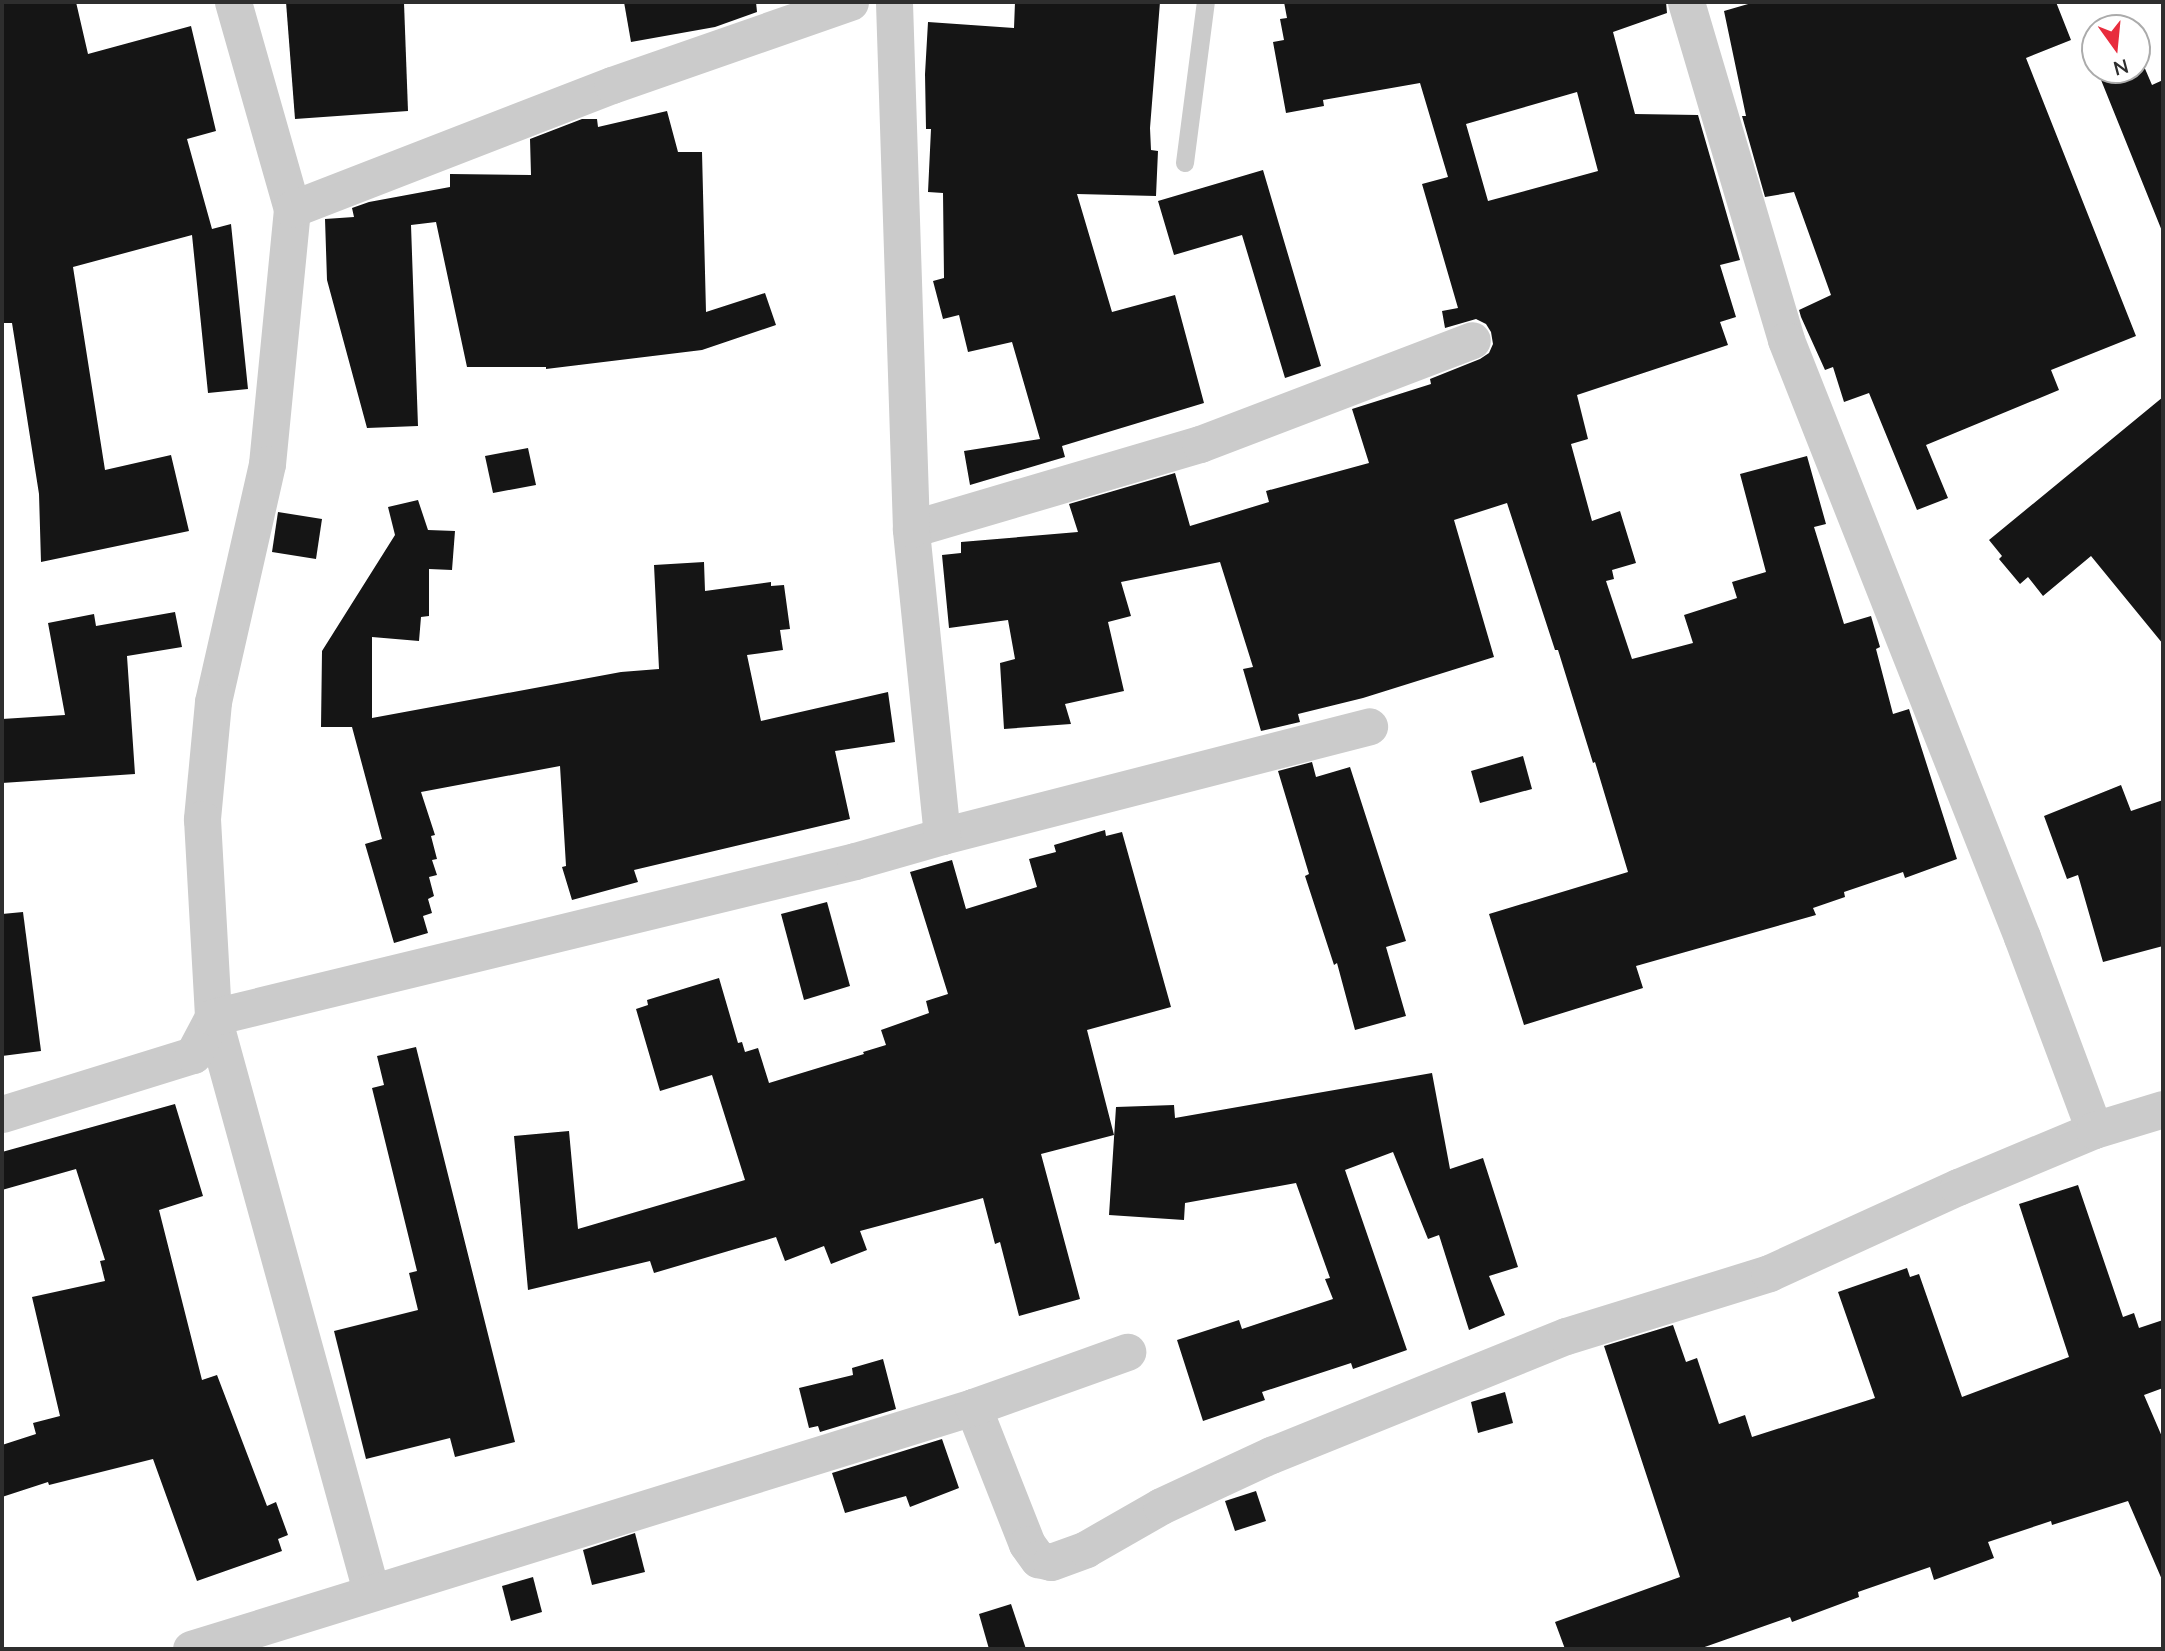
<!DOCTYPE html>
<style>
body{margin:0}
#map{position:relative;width:2165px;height:1651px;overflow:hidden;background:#fff;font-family:Lato,sans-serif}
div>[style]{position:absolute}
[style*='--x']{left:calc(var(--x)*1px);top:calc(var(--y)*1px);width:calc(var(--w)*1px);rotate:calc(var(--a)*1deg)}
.building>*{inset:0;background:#151515}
.service>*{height:18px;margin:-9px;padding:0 9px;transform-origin:9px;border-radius:9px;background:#cbcbcb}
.minor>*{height:37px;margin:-18.5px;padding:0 18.5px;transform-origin:18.5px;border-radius:18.5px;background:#cbcbcb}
span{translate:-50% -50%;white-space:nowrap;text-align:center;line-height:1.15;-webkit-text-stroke:7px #fff;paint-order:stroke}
.frame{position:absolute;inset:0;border:4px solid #2e2e2e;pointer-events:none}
.north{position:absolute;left:2081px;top:14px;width:70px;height:70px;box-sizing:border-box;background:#fff;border:2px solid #ababab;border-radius:50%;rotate:165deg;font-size:19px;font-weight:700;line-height:28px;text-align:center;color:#2e2e2e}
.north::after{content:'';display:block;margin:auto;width:24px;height:32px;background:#e82c3d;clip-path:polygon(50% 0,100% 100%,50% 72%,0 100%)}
</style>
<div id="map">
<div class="building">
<div style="clip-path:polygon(2px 2px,76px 2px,88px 54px,191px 26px,216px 131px,187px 139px,212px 229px,231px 224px,248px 389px,208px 393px,192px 235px,73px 267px,105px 470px,171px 455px,189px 531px,41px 562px,39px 494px,25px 405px,12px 323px,2px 323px)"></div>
<div style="clip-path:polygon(286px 2px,404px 3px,408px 111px,295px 119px)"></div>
<div style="clip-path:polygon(624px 2px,756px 2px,757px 12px,715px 27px,631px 42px)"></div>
<div style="clip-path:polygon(1015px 2px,1160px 2px,1150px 128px,1151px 150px,1158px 151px,1156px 196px,1077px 194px,1112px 312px,1175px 295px,1204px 403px,1062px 446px,1065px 457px,970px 485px,964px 451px,1040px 439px,1012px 342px,968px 352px,959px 315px,943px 319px,933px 281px,944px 278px,943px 193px,928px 192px,931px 129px,926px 129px,925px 74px,928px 22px,1014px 28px)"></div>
<div style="clip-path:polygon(evenodd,1284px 2px,1666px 2px,1667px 13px,1613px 32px,1635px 114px,1698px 115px,1740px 260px,1720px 265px,1736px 317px,1720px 322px,1728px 345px,1577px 395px,1588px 439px,1571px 444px,1592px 521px,1620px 511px,1636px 563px,1612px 570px,1614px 579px,1606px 581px,1632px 659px,1693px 643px,1684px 615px,1737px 598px,1732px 582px,1766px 572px,1740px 474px,1807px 456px,1826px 524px,1814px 527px,1844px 624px,1871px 616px,1880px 647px,1876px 649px,1893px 714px,1909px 709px,1957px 859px,1905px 878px,1903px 872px,1844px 892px,1845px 897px,1813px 908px,1816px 915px,1636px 966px,1643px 988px,1524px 1025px,1489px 914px,1628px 872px,1595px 762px,1593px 763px,1558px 650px,1555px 650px,1507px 503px,1454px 520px,1494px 657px,1363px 698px,1298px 714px,1300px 722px,1261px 731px,1243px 669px,1253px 667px,1220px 562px,1121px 582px,1131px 616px,1108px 622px,1124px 691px,1065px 704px,1071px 724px,1004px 729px,1000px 663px,1015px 659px,1008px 620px,949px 628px,942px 555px,961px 553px,961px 542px,1078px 532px,1069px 504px,1175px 473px,1190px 526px,1269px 502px,1266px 491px,1369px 463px,1352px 409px,1431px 384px,1430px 379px,1480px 359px,1489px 353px,1493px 344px,1491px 332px,1486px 324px,1476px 319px,1445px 328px,1442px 311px,1458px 308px,1422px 184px,1448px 177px,1420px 83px,1323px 100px,1324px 106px,1286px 113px,1273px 42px,1284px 40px,1280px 19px,1287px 18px,1284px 2px,1577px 92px,1598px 171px,1488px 201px,1466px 124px,1577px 92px)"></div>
<div style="clip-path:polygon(1755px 2px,2056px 2px,2071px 40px,2026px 58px,2136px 336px,2051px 370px,2059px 390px,1926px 445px,1948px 498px,1917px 510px,1869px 393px,1844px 402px,1833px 367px,1825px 370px,1801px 317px,1799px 310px,1831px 295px,1794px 192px,1765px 197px,1742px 116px,1746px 116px,1724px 11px)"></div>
<div style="clip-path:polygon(2137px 50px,2152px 85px,2163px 80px,2162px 231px,2097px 70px,2137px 70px)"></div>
<div style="clip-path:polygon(667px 111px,678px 152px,702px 152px,706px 312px,765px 293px,776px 325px,702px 350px,546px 369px,546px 367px,467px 367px,436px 222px,411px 225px,418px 426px,367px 428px,327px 280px,325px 219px,354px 217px,352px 208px,369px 202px,450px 187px,450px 174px,531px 175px,530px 139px,582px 119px,597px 119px,598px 127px)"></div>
<div style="clip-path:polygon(1263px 170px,1321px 366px,1285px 378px,1242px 235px,1174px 255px,1158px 201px)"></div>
<div style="clip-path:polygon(2163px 397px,2163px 644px,2091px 556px,2043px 596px,2028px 577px,2020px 584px,1999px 559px,2002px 556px,1989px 540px)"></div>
<div style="clip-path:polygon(528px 448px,536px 485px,493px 493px,485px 456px)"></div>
<div style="clip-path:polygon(418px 500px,428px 530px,455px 531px,452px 570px,429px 569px,429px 616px,421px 617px,419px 641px,372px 637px,372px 718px,621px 672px,659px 669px,654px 565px,704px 562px,705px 591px,771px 582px,771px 586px,784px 585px,790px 629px,780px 630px,783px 650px,747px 655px,761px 721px,888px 692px,895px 742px,835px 751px,850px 819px,634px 870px,638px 882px,572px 900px,562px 867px,566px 866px,560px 766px,421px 792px,435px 835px,431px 836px,437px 859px,432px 860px,437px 875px,429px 877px,434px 896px,428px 899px,432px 913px,423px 916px,428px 933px,394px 943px,365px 844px,382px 839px,352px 727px,321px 727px,322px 651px,395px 535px,388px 507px)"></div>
<div style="clip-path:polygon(278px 512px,322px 519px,316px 559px,272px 552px)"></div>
<div style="clip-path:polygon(175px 612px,182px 647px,127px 656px,135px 774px,2px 783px,2px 719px,65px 715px,48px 623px,94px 614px,96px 626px)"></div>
<div style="clip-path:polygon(1523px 756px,1532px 789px,1480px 803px,1471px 771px)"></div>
<div style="clip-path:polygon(1312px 762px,1316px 777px,1350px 767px,1406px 941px,1386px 947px,1406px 1016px,1355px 1030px,1337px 963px,1334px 965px,1305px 876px,1309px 874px,1278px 771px)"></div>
<div style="clip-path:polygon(2121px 785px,2131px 811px,2163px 800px,2163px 946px,2103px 962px,2078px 875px,2067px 879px,2044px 816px)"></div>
<div style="clip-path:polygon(1105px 830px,1106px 836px,1122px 832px,1171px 1007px,1087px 1030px,1114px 1135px,1041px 1154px,1080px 1299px,1019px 1316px,1000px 1242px,995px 1244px,983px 1198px,860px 1231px,867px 1250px,831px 1264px,824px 1246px,785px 1261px,776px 1237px,654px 1273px,650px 1261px,528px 1290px,514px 1136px,569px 1131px,578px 1229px,745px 1180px,712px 1075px,660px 1091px,636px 1009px,648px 1005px,647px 1000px,719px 978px,738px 1043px,742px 1042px,745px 1052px,758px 1048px,769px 1083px,864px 1054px,863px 1052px,886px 1045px,881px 1030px,929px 1013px,926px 1001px,948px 994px,910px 872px,952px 860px,966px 909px,1037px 887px,1029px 859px,1056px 852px,1054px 845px)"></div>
<div style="clip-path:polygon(827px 902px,850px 986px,804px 1000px,781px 914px)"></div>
<div style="clip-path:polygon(23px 912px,41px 1051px,2px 1056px,2px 914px)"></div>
<div style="clip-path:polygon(416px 1047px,515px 1442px,455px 1457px,450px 1438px,366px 1459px,334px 1331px,418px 1310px,409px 1273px,417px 1271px,372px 1088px,384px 1085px,377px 1056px)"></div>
<div style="clip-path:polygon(1432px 1073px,1450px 1169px,1483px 1158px,1518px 1267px,1489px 1276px,1505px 1315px,1469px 1330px,1439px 1235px,1428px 1239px,1393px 1152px,1345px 1170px,1407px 1350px,1353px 1369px,1351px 1363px,1262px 1392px,1265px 1400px,1203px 1421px,1177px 1340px,1239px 1320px,1242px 1329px,1333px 1299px,1325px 1279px,1330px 1278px,1296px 1183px,1185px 1203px,1184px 1220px,1109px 1215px,1116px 1107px,1174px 1105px,1175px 1118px)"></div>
<div style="clip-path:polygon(175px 1104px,203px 1196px,159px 1210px,202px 1380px,217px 1375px,267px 1506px,276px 1502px,288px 1535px,278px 1539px,282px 1551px,197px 1581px,153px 1459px,49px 1485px,48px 1482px,2px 1497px,2px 1445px,36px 1434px,33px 1423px,60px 1416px,32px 1297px,105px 1281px,100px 1261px,105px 1260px,76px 1169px,2px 1190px,2px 1152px)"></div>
<div style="clip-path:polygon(2078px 1185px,2123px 1317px,2134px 1313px,2139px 1328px,2163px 1320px,2163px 1388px,2144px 1395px,2163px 1439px,2163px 1582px,2128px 1501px,2052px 1525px,2051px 1521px,1988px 1542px,1994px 1558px,1934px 1580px,1930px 1567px,1858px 1592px,1859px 1597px,1792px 1622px,1790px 1617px,1699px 1649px,1565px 1649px,1555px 1622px,1680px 1577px,1604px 1346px,1673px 1325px,1686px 1362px,1697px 1358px,1719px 1424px,1745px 1415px,1752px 1437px,1875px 1398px,1838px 1292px,1907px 1268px,1910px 1277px,1919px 1274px,1962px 1397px,2069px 1357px,2019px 1204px)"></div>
<div style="clip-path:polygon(883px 1359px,896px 1409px,820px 1432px,818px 1426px,809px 1428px,799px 1388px,853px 1375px,852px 1368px)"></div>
<div style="clip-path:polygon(1505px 1392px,1513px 1423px,1478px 1433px,1471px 1402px)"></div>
<div style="clip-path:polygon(942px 1439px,959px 1488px,910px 1507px,906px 1496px,845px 1513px,832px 1473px)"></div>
<div style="clip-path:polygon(1256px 1491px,1266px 1521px,1235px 1531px,1225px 1501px)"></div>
<div style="clip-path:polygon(635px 1533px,645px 1572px,592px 1585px,583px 1550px)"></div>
<div style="clip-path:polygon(533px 1577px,542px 1612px,511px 1621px,502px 1586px)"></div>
<div style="clip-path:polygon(1011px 1604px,1026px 1649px,989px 1649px,979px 1614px)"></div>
</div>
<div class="service">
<div style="--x:1185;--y:163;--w:162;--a:-82.6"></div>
</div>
<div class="minor">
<div style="--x:233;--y:2;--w:215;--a:74.1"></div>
<div style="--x:292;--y:209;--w:256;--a:95.6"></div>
<div style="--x:267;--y:464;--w:244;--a:102.8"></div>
<div style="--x:213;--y:702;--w:118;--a:95.4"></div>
<div style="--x:202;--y:819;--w:198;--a:86.8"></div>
<div style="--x:213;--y:1017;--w:595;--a:74.61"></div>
<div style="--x:1686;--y:2;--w:352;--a:73.5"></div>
<div style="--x:1786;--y:340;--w:642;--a:68.43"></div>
<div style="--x:2022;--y:937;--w:206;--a:69.5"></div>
<div style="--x:292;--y:209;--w:343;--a:-21.2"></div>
<div style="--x:612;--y:85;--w:252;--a:-19.2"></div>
<div style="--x:911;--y:529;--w:301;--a:-16.4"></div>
<div style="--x:1200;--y:444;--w:291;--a:-20.9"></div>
<div style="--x:942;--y:836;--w:441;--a:-14.4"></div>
<div style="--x:2;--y:1114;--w:200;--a:-17.2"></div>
<div style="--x:193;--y:1055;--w:43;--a:-62.2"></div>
<div style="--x:213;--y:1017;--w:661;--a:-13.66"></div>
<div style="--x:855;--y:861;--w:91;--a:-16"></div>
<div style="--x:942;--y:836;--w:309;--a:-95.8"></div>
<div style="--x:911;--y:529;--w:527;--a:-91.85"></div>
<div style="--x:973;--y:1407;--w:147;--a:68.5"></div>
<div style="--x:1027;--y:1544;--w:19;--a:54"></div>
<div style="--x:1038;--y:1559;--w:13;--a:13"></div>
<div style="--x:1051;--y:1562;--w:37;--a:-20"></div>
<div style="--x:1086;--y:1549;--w:86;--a:-29.8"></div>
<div style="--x:1161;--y:1506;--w:121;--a:-24.9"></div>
<div style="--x:1271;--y:1455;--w:318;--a:-22"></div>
<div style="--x:1566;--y:1336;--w:213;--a:-17.2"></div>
<div style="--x:1769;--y:1273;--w:208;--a:-24.5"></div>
<div style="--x:1958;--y:1187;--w:147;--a:-22.7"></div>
<div style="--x:2094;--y:1130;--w:72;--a:-16.9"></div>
<div style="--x:191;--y:1649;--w:819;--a:-17.2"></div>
<div style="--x:973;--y:1407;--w:164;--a:-19.7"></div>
</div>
<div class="frame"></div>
<div class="north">N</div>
</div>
